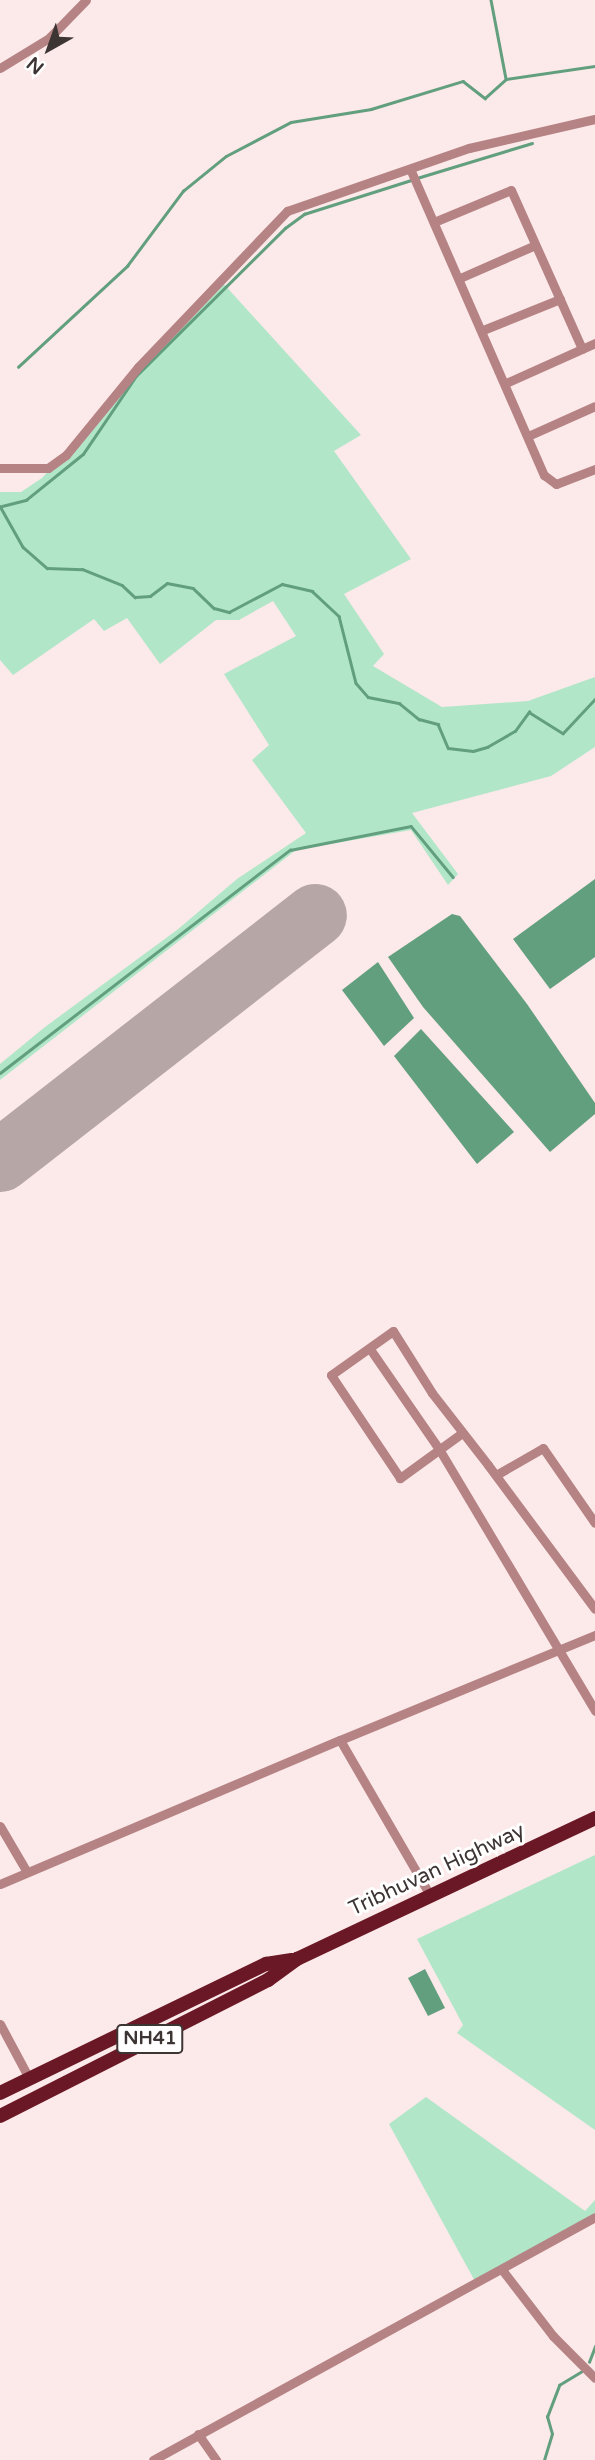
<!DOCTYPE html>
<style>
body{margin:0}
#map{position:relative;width:595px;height:2460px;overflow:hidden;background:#fce9e9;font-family:"Varela Round",sans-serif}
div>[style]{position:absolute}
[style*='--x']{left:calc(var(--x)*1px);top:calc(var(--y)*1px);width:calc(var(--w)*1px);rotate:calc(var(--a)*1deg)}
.green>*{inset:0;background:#b2e6c9}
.water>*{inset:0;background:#629f7f}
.stream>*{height:2.5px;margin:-1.25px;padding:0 1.25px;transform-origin:1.25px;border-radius:1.25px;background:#629f7f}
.runway>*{height:63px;margin:-31.5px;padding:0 31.5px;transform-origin:31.5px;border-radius:31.5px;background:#b6a6a6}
.minor>*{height:9px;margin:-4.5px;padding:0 4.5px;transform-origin:4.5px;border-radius:4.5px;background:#b68385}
.trunk>*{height:14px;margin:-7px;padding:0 7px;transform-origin:7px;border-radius:7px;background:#6b1826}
span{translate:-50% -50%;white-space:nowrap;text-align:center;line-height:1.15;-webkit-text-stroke:6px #fff;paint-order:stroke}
.shield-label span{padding:2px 5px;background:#fff;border:2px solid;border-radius:5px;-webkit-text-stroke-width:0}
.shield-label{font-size:19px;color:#3d3434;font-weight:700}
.street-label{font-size:21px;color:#3d3434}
.north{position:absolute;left:14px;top:14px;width:70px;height:70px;-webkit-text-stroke:5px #fff;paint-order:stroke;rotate:220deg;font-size:19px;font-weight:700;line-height:28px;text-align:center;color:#3d3434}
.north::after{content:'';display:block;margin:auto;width:24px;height:32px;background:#3d3434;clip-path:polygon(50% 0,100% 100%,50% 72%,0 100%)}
</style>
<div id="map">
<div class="green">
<div style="clip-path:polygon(222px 282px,361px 435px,334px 451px,411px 559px,344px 594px,384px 654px,373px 666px,442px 707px,528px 701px,595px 677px,595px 747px,551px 776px,412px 813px,458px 874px,448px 885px,411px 830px,296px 850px,0 1080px,0 1064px,45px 1027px,177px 930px,237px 879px,306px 833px,252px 760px,269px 745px,224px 674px,296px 636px,273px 601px,239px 620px,216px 620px,160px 664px,127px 618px,104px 631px,94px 619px,13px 675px,0 660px,0 492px,21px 492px,42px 478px)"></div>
<div style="clip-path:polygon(595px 1855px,595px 2130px,457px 2033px,463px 2025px,417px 1939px)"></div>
<div style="clip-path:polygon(426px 2097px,585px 2211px,595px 2200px,595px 2217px,477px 2285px,389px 2124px)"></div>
</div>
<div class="water">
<div style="clip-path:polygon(595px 879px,595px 957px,550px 989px,513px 939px)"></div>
<div style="clip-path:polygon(452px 914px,460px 916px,527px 1004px,595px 1103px,595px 1114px,550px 1152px,423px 1007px,388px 957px)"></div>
<div style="clip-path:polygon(378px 962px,414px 1018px,384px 1046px,342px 990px)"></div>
<div style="clip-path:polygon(421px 1029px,514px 1132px,477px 1164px,394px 1056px)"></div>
<div style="clip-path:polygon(425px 1969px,445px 2008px,428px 2016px,408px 1978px)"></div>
</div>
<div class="stream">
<div style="--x:491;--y:0;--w:80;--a:79.2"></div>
<div style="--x:417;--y:178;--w:120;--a:-16.9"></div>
<div style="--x:18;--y:367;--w:149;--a:-42.8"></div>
<div style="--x:127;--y:266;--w:94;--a:-53.3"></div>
<div style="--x:183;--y:191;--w:55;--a:-39.1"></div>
<div style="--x:226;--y:156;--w:73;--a:-27.6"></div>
<div style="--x:291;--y:122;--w:81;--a:-9.2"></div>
<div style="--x:371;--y:109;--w:96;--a:-16.9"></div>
<div style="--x:463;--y:81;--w:28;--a:38"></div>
<div style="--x:485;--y:98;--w:28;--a:-42"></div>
<div style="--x:506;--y:79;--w:90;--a:-8.3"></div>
<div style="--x:0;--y:506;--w:47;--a:60.7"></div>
<div style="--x:23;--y:547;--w:32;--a:41"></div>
<div style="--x:47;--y:568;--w:35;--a:2"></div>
<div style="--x:82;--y:569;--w:43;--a:21.8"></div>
<div style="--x:122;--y:585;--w:18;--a:43"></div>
<div style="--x:135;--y:597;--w:15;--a:-4"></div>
<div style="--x:150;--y:596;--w:21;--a:-37"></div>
<div style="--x:167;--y:583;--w:26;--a:11"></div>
<div style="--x:193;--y:588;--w:29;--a:44"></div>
<div style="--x:214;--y:608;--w:16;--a:15"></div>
<div style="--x:229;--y:612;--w:60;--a:-27.8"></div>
<div style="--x:282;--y:584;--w:31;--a:13"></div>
<div style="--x:312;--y:591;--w:37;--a:43"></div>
<div style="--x:339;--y:616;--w:69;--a:75.8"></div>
<div style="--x:356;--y:683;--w:18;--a:49"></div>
<div style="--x:368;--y:697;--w:32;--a:11"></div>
<div style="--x:399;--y:703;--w:26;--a:39"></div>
<div style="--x:419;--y:719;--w:20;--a:15"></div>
<div style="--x:438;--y:724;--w:26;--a:67"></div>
<div style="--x:448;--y:748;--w:25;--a:7"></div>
<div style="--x:473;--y:751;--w:15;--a:-16"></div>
<div style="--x:487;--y:747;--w:32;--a:-30"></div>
<div style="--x:515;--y:731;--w:24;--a:-54"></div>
<div style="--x:529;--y:712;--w:40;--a:32"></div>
<div style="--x:563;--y:733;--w:47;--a:-46.7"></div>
<div style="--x:2;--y:506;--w:25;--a:-14"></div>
<div style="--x:26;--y:500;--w:73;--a:-38.9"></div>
<div style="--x:83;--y:454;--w:94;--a:-55.8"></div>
<div style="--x:136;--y:376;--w:210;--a:-44.8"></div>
<div style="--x:285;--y:228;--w:24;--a:-36"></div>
<div style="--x:304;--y:214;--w:112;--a:-17.6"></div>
<div style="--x:0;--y:1073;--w:366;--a:-37.6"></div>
<div style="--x:290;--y:850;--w:123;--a:-11.2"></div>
<div style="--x:411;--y:826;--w:66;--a:50.5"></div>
<div style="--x:589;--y:2362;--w:17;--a:-69"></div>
<div style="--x:544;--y:2460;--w:27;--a:-73"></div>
<div style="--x:552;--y:2434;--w:18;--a:-106"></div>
<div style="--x:547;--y:2417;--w:34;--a:-69"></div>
<div style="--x:559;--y:2385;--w:26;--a:-31"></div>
</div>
<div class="runway">
<div style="--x:0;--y:1160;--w:399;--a:-37.9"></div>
</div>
<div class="minor">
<div style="--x:0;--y:68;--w:57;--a:-31.5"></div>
<div style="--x:49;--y:38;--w:53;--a:-45.8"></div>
<div style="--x:411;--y:171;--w:332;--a:66.4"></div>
<div style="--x:544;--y:475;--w:15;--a:37"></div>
<div style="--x:556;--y:484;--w:42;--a:-21"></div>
<div style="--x:434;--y:222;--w:83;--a:-22.6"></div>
<div style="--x:511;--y:190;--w:174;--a:65.9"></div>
<div style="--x:460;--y:278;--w:82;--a:-23.7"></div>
<div style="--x:483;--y:330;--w:83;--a:-21.9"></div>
<div style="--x:506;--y:383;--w:98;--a:-24.2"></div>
<div style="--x:528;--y:436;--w:73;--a:-24.1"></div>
<div style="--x:0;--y:468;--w:48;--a:0"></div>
<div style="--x:48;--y:468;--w:22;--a:-36"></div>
<div style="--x:66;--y:455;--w:114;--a:-50.7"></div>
<div style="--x:138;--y:367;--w:216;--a:-46.3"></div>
<div style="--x:287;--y:211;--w:193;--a:-19.1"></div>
<div style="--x:469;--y:148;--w:129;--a:-13"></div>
<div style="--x:370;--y:1349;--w:121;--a:55.4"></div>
<div style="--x:439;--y:1449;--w:305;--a:59.2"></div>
<div style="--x:462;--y:1433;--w:77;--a:144"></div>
<div style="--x:400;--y:1478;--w:124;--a:-123.8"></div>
<div style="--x:331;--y:1375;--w:76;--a:-35.4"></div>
<div style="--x:393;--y:1331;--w:73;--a:57.8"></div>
<div style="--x:432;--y:1393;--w:91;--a:52.1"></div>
<div style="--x:488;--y:1465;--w:179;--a:53.4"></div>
<div style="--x:496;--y:1475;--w:54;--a:-29.9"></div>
<div style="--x:543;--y:1448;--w:91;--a:55.3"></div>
<div style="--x:340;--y:1740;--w:276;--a:-22.4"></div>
<div style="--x:0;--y:1826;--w:53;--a:59.6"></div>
<div style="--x:0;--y:1884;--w:369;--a:-23"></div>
<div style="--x:340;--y:1740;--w:181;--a:59.9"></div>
<div style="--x:0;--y:2024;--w:61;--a:61.8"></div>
<div style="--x:503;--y:2271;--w:82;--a:52.4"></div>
<div style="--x:553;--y:2336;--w:59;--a:45"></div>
<div style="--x:198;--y:2434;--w:32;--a:55"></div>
<div style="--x:153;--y:2460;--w:504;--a:-28.8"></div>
</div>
<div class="trunk">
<div style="--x:0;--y:2093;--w:296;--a:-25.9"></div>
<div style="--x:266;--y:1964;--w:26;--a:-9"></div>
<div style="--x:0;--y:2116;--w:301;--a:-26.9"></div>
<div style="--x:268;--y:1980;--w:36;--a:-36"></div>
<div style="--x:297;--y:1959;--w:330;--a:-25.3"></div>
</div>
<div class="shield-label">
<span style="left:150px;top:2039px">NH41</span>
</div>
<div class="street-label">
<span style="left:437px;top:1870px;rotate:-25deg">Tribhuvan Highway</span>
</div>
<div class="north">N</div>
</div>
